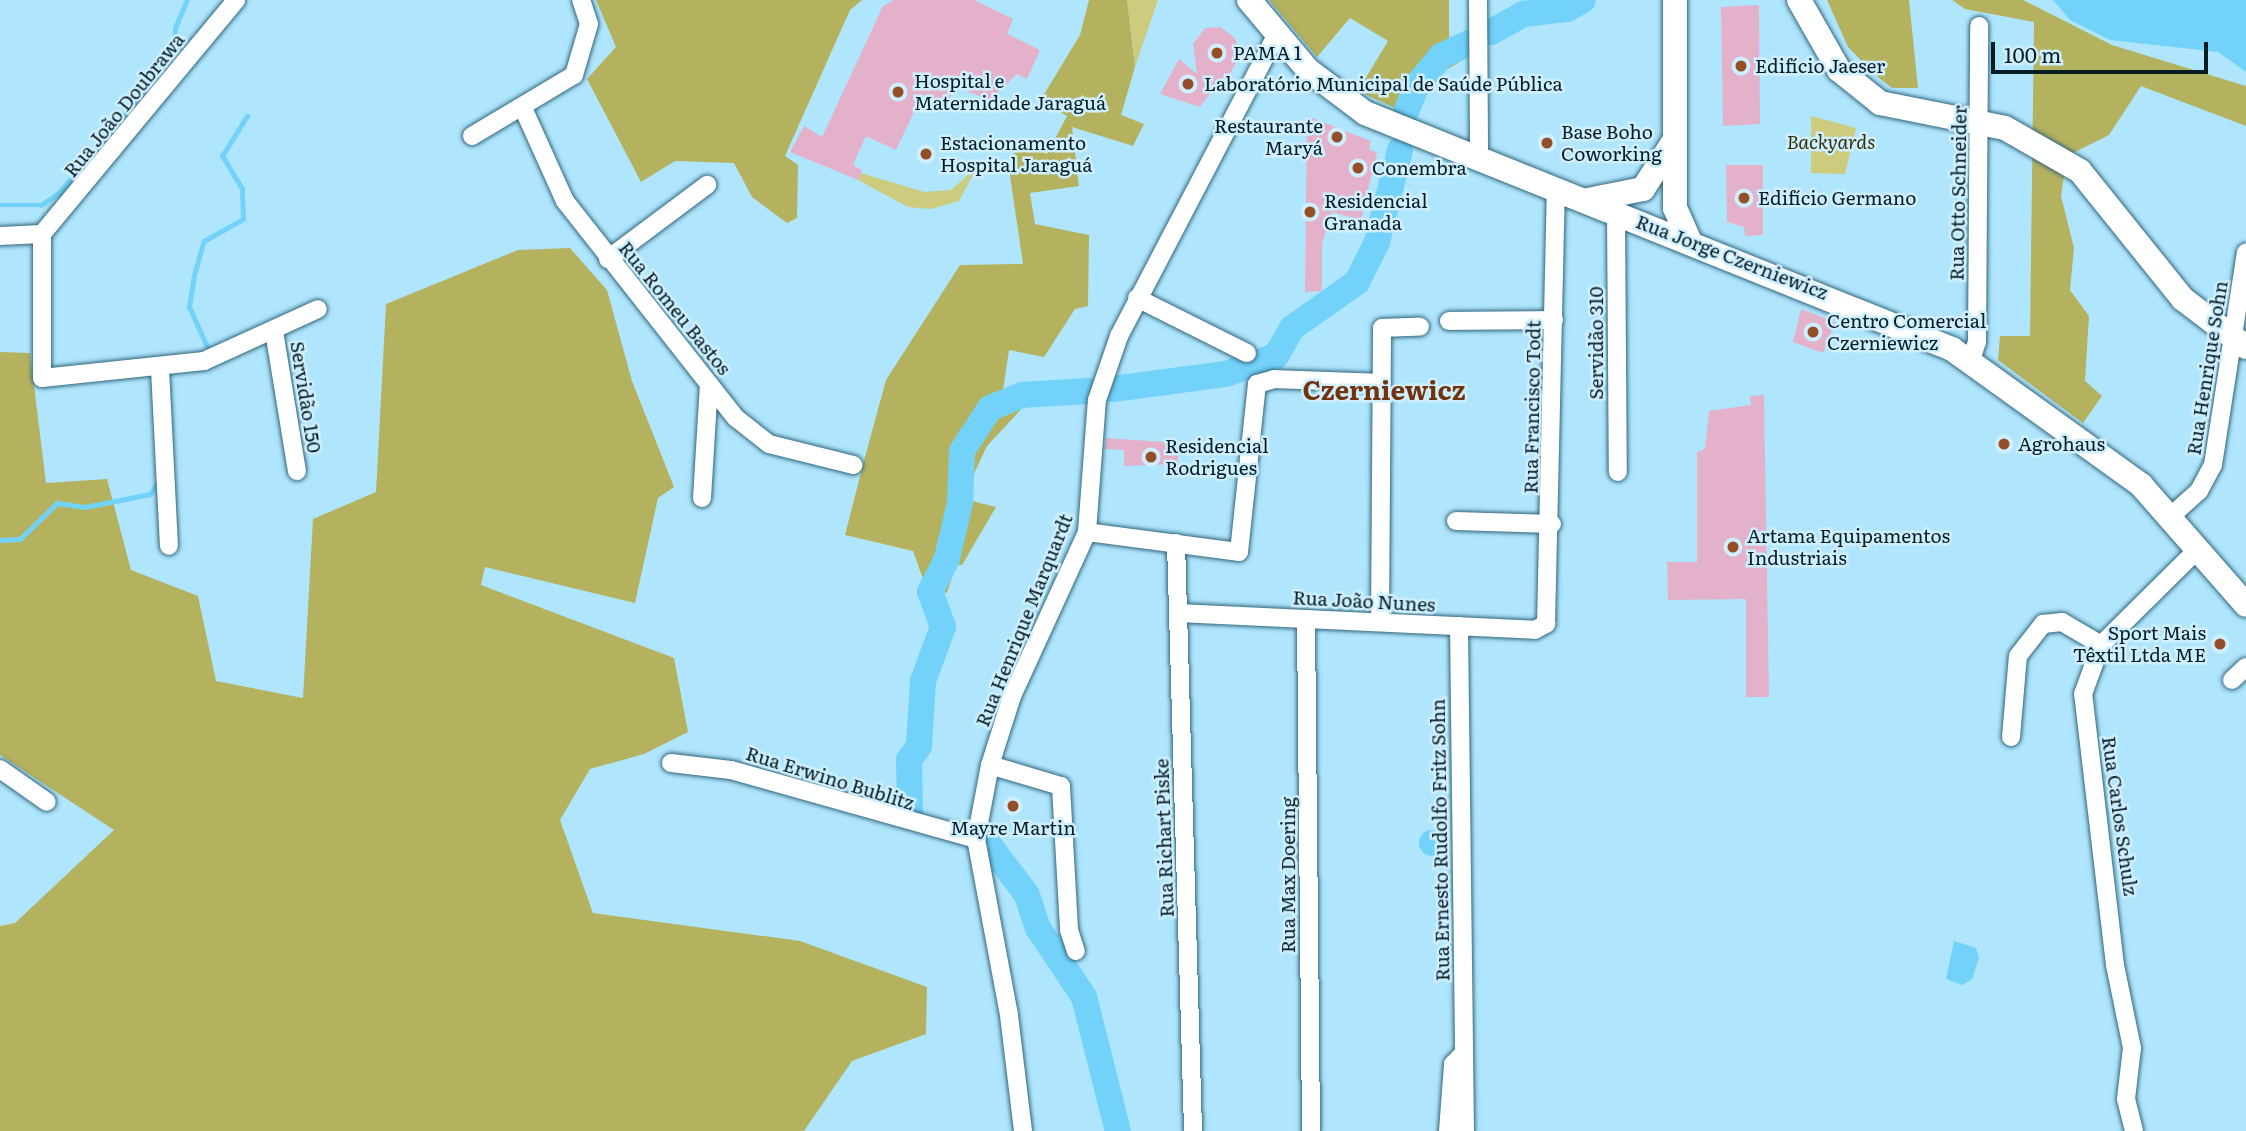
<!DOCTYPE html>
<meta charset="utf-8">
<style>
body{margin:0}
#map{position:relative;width:2246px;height:1131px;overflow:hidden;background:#afe6fe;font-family:Literata,serif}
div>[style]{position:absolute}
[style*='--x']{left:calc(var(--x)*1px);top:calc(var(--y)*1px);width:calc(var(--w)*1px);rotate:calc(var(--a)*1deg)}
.green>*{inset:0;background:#cccb7e}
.forest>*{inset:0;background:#b4b25e}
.water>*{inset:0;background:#72d2fa}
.round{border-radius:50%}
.stream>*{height:4.5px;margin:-2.25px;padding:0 2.25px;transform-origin:2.25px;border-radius:2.25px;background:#72d2fa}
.river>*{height:26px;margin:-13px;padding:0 13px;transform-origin:13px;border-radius:13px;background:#72d2fa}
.building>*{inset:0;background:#e3b2ca}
.roads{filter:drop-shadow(0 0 2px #32667c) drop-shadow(0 0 2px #32667c)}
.minor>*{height:18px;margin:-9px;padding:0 9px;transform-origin:9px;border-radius:9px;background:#fff}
.secondary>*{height:24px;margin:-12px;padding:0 12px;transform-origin:12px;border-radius:12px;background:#fff}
.dots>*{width:19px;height:19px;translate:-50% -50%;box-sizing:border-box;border:4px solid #cfeffe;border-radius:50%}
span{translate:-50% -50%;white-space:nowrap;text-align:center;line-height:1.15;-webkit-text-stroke:5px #cfeffe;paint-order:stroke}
.poi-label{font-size:19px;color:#071d26}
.left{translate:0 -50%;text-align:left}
.right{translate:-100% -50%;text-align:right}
.street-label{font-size:19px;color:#071d26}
.park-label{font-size:19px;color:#32300b;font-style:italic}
.district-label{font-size:26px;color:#71330d;font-weight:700}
.scale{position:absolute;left:1991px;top:42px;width:217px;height:32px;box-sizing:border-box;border:4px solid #071d26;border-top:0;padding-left:9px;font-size:21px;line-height:24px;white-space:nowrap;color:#071d26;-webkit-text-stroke:5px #cfeffe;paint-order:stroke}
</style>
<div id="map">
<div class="green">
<div style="clip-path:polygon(1127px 0,1158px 0,1135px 67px)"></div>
<div style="clip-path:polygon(1811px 116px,1856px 128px,1845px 174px,1811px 173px)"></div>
<div style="clip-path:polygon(977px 167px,959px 201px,931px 209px,908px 207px,858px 180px,861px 173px,924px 192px,951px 190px)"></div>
</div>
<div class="forest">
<div style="clip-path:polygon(596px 0,862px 0,850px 10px,785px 156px,798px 165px,797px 218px,787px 223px,752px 197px,734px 163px,675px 161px,641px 182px,587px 79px,616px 47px)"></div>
<div style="clip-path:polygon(1089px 0,1127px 0,1135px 67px,1121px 115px,1144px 124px,1133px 146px,1072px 127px,1079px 186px,1030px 193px,1035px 224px,1089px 235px,1088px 306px,1075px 309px,1044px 357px,1009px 350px,1003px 390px,1084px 389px,1084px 397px,1027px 403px,987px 446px,973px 476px,972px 501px,996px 507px,962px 565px,956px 565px,947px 593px,926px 587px,913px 551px,845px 535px,865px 457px,886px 380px,960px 265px,1023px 264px,1009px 169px,1019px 140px,1047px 154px,1067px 116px,1040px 101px,1080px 35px)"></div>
<div style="clip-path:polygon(1269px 0,1449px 0,1449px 42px,1467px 42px,1466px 58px,1428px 81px,1415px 117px,1358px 91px,1388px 41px,1350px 18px,1317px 57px)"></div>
<div style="clip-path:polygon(1827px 0,1909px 0,1918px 88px,1892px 88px,1874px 74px,1848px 47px)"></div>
<div style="clip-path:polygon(1952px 0,2023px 0,2112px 45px,2246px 86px,2246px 126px,2141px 86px,2109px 135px,2067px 156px,2061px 196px,2074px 248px,2070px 290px,2089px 316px,2085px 381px,2102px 396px,2083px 423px,1998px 360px,2000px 336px,2030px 336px,2034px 22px,1965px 9px)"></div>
<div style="clip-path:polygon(570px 248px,607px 290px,632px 381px,674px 487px,658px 498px,635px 603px,485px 567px,481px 585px,674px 658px,688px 732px,644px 754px,590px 769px,560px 820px,593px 913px,800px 941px,927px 987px,926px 1034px,852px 1061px,804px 1131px,0 1131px,0 926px,15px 923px,114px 830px,0 755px,0 352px,30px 353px,46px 483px,107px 479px,131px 570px,198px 596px,216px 681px,303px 698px,313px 519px,376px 492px,386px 304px,518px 250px)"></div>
</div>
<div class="water">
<div style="clip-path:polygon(2053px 0,2246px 0,2246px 72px,2218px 52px,2110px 40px,2070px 20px)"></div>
<div class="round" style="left:1419px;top:830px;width:26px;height:26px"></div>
<div style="clip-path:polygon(1954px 941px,1976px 948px,1979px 958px,1972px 979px,1962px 985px,1946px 979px)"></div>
</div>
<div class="stream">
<div style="--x:0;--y:205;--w:41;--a:0"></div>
<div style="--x:41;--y:205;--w:22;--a:-34"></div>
<div style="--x:59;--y:193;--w:181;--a:-50.8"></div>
<div style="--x:173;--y:53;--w:25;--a:-85"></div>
<div style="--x:175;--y:28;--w:30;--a:-67"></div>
<div style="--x:207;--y:347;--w:44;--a:-114.2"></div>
<div style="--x:189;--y:307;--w:32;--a:-81"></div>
<div style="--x:194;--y:275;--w:35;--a:-74"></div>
<div style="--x:204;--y:241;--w:45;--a:-29.4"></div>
<div style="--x:243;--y:219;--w:30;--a:-92"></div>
<div style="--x:242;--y:189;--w:39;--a:-121"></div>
<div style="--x:222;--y:156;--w:47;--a:-58"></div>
<div style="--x:0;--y:540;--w:20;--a:-3"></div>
<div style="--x:20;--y:539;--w:52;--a:-44.2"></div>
<div style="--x:57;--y:503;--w:28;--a:8"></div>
<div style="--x:85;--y:507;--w:66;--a:-11.3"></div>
<div style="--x:150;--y:494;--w:16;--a:-55"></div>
</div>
<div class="river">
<div style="--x:1491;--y:32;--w:37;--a:-29"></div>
<div style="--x:1523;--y:14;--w:44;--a:-6.5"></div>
<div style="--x:1567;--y:9;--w:18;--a:-29"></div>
<div style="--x:1406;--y:112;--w:29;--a:-68"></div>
<div style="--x:1417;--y:85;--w:38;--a:-50"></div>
<div style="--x:1441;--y:56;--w:33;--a:-25"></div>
<div style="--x:1113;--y:389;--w:114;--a:-7.6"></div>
<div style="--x:1226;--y:374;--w:53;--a:-19.8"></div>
<div style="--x:1276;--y:356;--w:32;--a:-60"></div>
<div style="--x:1292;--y:328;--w:80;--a:-35.3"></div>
<div style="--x:1357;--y:282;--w:45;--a:-63.4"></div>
<div style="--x:1377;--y:242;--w:95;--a:-76"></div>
<div style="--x:910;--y:812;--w:52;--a:-91.1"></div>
<div style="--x:909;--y:760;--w:17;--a:-54"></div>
<div style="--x:919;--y:746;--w:65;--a:-86.5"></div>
<div style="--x:923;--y:681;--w:58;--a:-69.7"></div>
<div style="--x:943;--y:627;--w:37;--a:-110"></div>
<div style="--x:930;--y:592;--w:38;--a:-63"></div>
<div style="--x:947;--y:558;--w:57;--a:-76.7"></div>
<div style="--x:960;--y:503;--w:52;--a:-87.8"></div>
<div style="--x:962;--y:451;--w:51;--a:-56.9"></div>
<div style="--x:990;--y:408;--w:35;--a:-22"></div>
<div style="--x:1022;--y:395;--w:66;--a:-3.5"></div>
<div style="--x:990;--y:846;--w:61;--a:52.9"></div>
<div style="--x:1027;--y:895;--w:35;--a:72"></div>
<div style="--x:1038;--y:928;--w:83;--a:56.3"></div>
<div style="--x:1084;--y:997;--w:138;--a:75.8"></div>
</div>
<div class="building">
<div style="clip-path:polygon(894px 0,974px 0,1013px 19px,1007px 34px,1040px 50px,1027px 79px,1017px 74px,990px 100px,955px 87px,946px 106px,922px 95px,896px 150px,866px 136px,853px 165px,862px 170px,858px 180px,790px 152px,804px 126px,822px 137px,883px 6px)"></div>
<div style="clip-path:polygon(1759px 5px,1760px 124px,1723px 126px,1721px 7px)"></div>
<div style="clip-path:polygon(1220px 27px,1235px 38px,1240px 56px,1226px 80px,1222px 78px,1200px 107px,1160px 94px,1179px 59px,1197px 74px,1193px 44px,1205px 28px)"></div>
<div style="clip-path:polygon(1307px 116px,1371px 141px,1369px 150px,1377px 152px,1361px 220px,1332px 212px,1322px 244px,1322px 291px,1305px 292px)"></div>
<div style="clip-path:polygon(1726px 165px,1763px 165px,1763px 235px,1745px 236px,1744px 227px,1727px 222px)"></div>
<div style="clip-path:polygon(1801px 309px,1835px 322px,1823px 353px,1793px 342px)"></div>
<div style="clip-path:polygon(1764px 395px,1769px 697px,1746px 697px,1746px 599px,1668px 600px,1667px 562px,1697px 562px,1697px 452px,1705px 449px,1709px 411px,1751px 405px,1750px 396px)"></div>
<div style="clip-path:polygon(1106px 438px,1178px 443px,1178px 464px,1124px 466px,1124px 450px,1105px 449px)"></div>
</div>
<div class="roads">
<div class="minor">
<div style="--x:1478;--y:0;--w:159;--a:89.6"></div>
<div style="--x:523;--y:108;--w:102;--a:65.7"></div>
<div style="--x:565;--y:201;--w:276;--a:51.8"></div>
<div style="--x:736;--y:418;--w:42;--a:38.2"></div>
<div style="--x:769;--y:444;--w:87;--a:14"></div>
<div style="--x:472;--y:136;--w:119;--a:-30.9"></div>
<div style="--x:574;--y:75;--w:53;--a:-73.6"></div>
<div style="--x:589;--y:24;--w:25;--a:-108"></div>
<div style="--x:1616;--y:213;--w:259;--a:89.6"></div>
<div style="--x:42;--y:234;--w:144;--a:90"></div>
<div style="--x:42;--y:378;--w:163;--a:-6"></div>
<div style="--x:204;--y:361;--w:125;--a:-24.5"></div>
<div style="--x:42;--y:234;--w:304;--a:-50.3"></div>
<div style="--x:0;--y:236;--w:42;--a:-2.7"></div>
<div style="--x:608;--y:259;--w:124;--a:-36.8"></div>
<div style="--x:1137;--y:298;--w:123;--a:26.6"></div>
<div style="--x:1449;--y:321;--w:105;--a:-0.5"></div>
<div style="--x:274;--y:331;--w:142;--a:80.7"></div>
<div style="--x:1971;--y:360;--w:19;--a:-72"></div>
<div style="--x:1977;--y:342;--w:316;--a:-89.6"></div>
<div style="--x:160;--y:369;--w:177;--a:87.1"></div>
<div style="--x:702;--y:498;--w:114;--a:-86.5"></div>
<div style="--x:2171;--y:516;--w:38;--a:-42"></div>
<div style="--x:2199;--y:491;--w:30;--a:-62"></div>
<div style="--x:2213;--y:465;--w:215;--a:-81.2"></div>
<div style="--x:1456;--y:521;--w:96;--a:1.8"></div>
<div style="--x:1087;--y:532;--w:153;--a:7.5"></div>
<div style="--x:1239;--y:552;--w:169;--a:-83.9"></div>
<div style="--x:1257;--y:384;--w:18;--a:-16"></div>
<div style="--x:1274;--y:379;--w:108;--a:2.1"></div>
<div style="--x:1176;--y:543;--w:588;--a:88.34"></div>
<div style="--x:1178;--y:613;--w:357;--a:2.7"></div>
<div style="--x:1535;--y:630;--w:13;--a:-29"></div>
<div style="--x:1546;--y:624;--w:435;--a:-88.7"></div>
<div style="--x:1306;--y:619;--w:512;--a:89.44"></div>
<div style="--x:1380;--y:622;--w:294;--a:-89.6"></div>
<div style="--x:1382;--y:328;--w:38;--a:-2"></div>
<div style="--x:1459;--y:626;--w:505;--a:89.32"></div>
<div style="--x:2232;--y:680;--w:19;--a:-43"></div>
<div style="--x:2011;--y:737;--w:81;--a:-85.1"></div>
<div style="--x:2018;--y:656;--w:41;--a:-52"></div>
<div style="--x:2043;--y:624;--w:19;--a:-6"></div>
<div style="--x:2062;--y:622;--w:45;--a:30.5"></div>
<div style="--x:671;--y:763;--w:60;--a:6.7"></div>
<div style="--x:731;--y:770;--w:255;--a:15.7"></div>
<div style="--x:990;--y:765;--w:74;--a:16.5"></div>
<div style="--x:1061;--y:786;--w:144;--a:86.8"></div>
<div style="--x:1069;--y:930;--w:22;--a:72"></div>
<div style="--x:0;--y:769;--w:57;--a:35.1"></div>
<div style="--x:1023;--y:1131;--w:117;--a:-96.9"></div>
<div style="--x:1009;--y:1015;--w:179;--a:-100.6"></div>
<div style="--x:976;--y:839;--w:75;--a:-79.3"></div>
<div style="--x:990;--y:765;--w:72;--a:-72.3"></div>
<div style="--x:1012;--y:696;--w:180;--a:-65.4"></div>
<div style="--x:1087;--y:532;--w:132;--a:-85.7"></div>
<div style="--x:1097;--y:400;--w:68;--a:-71"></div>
<div style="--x:1119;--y:336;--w:341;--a:-62.4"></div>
<div style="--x:1448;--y:1131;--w:67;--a:-85.7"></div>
<div style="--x:1453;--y:1064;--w:14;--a:-45"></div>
<div style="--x:2134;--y:1131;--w:33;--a:-104"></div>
<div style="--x:2126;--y:1099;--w:51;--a:-83.3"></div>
<div style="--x:2132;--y:1048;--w:85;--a:-101.6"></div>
<div style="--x:2115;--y:965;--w:273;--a:-96.7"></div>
<div style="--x:2083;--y:694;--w:52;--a:-69.8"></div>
<div style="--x:2101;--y:645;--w:136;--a:-44.7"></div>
</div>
<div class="secondary">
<div style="--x:1249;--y:0;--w:92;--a:49.9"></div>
<div style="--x:1308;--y:70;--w:71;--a:37"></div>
<div style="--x:1365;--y:113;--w:633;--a:21.9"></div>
<div style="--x:1952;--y:349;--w:233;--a:35.7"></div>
<div style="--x:2141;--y:485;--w:159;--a:48.8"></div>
<div style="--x:1675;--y:0;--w:208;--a:90"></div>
<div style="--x:1675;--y:208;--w:36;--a:66"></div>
<div style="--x:1799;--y:0;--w:81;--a:60.3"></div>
<div style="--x:1839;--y:70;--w:53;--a:38.8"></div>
<div style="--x:1880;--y:103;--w:127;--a:11.3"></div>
<div style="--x:2005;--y:128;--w:86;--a:29.8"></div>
<div style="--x:2080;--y:171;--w:164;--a:51.2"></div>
<div style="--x:2183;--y:299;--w:79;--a:37.3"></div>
<div style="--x:1588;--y:200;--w:56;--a:-11.3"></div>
<div style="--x:1643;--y:189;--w:54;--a:-57.2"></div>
</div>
</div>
<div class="dots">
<div style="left:1217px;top:53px;background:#954e27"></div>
<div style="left:1741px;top:66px;background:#954e27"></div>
<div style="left:1188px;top:84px;background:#954e27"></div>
<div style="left:898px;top:92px;background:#954e27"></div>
<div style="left:1337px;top:137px;background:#954e27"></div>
<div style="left:1547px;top:143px;background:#954e27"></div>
<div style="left:926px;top:154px;background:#954e27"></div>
<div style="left:1358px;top:168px;background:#954e27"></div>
<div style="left:1744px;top:198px;background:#954e27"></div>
<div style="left:1310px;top:212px;background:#954e27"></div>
<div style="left:1813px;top:332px;background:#954e27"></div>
<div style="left:2004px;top:444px;background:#954e27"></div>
<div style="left:1151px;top:457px;background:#954e27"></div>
<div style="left:1733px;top:547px;background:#954e27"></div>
<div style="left:2220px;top:644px;background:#954e27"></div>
<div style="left:1013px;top:806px;background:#954e27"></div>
</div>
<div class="poi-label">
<span class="left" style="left:1233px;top:53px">PAMA 1</span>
<span class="left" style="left:1755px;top:66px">Edifício Jaeser</span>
<span class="left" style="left:914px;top:92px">Hospital e<br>Maternidade Jaraguá</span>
<span class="left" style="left:1204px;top:84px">Laboratório Municipal de Saúde Pública</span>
<span class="right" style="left:1323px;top:137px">Restaurante<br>Maryá</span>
<span class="left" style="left:1561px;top:143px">Base Boho<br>Coworking</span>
<span class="left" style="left:940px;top:154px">Estacionamento<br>Hospital Jaraguá</span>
<span class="left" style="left:1372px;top:168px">Conembra</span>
<span class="left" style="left:1758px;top:198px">Edifício Germano</span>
<span class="left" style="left:1324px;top:212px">Residencial<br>Granada</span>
<span class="left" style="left:1827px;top:332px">Centro Comercial<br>Czerniewicz</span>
<span class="left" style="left:2018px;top:444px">Agrohaus</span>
<span class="left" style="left:1165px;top:457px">Residencial<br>Rodrigues</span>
<span class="left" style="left:1747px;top:547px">Artama Equipamentos<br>Industriais</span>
<span class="right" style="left:2206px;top:644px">Sport Mais<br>Têxtil Ltda ME</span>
<span style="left:1013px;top:828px">Mayre Martin</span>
</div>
<div class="street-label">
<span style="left:124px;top:105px;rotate:-51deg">Rua João Doubrawa</span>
<span style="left:1958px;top:193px;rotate:-89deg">Rua Otto Schneider</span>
<span style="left:1732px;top:257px;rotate:21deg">Rua Jorge Czerniewicz</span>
<span style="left:675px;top:308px;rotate:51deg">Rua Romeu Bastos</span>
<span style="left:1596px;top:343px;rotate:-90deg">Servidão 310</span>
<span style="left:2207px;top:368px;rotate:-81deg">Rua Henrique Sohn</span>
<span style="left:306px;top:397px;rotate:81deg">Servidão 150</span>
<span style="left:1532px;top:407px;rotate:-89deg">Rua Francisco Todt</span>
<span style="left:1364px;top:601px;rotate:3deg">Rua João Nunes</span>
<span style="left:1024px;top:620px;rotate:-68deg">Rua Henrique Marquardt</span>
<span style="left:830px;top:778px;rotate:17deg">Rua Erwino Bublitz</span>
<span style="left:2120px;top:816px;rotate:82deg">Rua Carlos Schulz</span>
<span style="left:1164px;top:838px;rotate:-92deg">Rua Richart Piske</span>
<span style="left:1440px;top:840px;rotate:-91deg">Rua Ernesto Rudolfo Fritz Sohn</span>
<span style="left:1288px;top:875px;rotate:-90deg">Rua Max Doering</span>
</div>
<div class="park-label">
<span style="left:1831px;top:142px">Backyards</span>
</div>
<div class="district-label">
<span style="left:1384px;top:389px">Czerniewicz</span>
</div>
<div class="scale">100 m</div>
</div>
